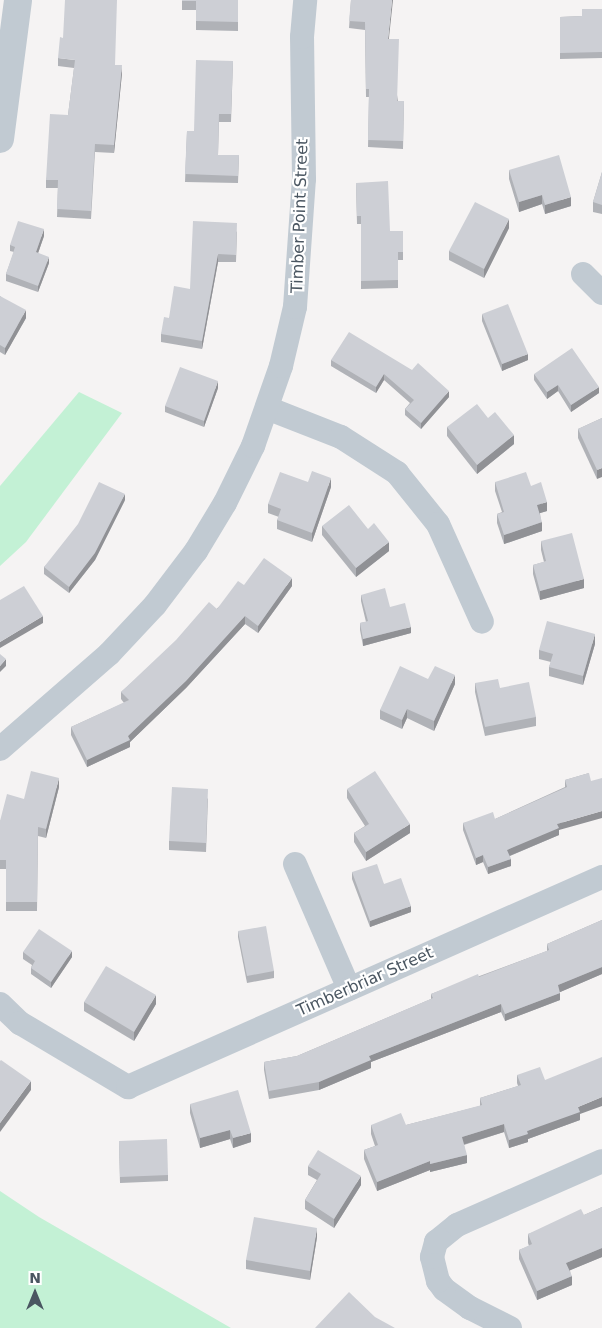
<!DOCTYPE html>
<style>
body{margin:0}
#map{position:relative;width:602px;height:1328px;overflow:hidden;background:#f5f3f3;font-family:"DejaVu Sans",sans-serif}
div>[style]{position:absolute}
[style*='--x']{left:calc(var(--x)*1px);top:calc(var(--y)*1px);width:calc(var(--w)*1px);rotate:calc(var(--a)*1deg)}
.green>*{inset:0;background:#c3f1d5}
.minor>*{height:24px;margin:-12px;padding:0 12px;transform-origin:12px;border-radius:12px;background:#c1cad2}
.tertiary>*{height:28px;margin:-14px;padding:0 14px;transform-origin:14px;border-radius:14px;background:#c1cad2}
.wall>*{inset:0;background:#b0b2b7}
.shaded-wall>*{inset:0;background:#909195}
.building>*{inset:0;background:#cdcfd5}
span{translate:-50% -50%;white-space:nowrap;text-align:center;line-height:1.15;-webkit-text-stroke:4.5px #fff;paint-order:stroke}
.street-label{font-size:16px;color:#4a5661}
.north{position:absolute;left:10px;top:1268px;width:50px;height:50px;-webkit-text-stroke:4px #fff;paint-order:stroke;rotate:0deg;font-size:14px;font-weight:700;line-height:20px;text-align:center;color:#4a5661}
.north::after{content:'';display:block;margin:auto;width:18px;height:22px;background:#4a5661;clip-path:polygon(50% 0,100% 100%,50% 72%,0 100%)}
</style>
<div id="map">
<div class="green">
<div style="clip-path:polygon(79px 392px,122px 413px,26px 542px,0 566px,0 486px)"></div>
<div style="clip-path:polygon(0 1191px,39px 1217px,231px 1328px,0 1328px)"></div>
</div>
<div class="minor">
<div style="--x:583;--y:274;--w:27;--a:45"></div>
<div style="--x:267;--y:408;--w:79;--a:21.4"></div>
<div style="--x:341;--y:437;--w:67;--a:32.7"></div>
<div style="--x:397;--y:473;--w:65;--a:51.2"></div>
<div style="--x:438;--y:524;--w:107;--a:65.8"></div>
<div style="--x:0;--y:749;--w:145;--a:-41.1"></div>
<div style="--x:109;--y:654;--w:67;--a:-46.8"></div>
<div style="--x:155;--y:605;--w:68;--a:-52.8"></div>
<div style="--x:196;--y:551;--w:56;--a:-58.9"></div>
<div style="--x:225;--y:503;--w:64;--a:-63.8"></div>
<div style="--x:253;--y:446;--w:85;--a:-70.7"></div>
<div style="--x:281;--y:366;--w:61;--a:-76.7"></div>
<div style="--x:295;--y:307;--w:128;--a:-86"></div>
<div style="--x:304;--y:179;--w:142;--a:-90.8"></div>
<div style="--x:302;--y:37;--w:37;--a:-85"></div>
<div style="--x:295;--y:864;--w:136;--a:66.6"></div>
<div style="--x:0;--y:1004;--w:28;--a:44"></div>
<div style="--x:20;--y:1023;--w:126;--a:30.7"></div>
<div style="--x:128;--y:1087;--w:518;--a:-23.9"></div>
<div style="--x:510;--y:1328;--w:45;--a:-153.4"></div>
<div style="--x:470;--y:1308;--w:32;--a:-144"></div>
<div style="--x:444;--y:1289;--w:10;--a:-127"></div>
<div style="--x:438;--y:1281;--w:25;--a:-104"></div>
<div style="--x:432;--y:1257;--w:16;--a:-75"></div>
<div style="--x:436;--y:1242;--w:27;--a:-39"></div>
<div style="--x:457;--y:1225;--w:158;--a:-23.8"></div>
</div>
<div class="tertiary">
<div style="--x:0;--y:139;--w:140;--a:-82.6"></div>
</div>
<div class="wall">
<div style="clip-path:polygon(182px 0,238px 0,238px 31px,196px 30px,196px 10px,182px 10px)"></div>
<div style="clip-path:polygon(351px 0,388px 39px,398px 101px,404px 101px,403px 149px,368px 147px,369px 97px,366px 97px,365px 30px,349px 28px)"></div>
<div style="clip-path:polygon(602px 9px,602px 58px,560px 59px,560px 17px,582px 16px)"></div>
<div style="clip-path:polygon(58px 58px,115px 65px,122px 73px,114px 153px,95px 152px,91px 219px,57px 217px,58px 188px,46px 188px,46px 180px,68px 115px,74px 68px,58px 66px)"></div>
<div style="clip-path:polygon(233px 61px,231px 122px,219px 122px,218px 155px,239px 155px,238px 183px,185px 182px,187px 131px,194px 131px)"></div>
<div style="clip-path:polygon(509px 170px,571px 206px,545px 214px,542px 204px,519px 212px,509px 179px)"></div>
<div style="clip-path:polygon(602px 172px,602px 214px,593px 212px,593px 202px)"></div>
<div style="clip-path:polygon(356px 183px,390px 231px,403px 231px,403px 260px,398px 260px,398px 288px,361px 289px,361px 224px,357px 224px)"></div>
<div style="clip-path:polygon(509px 228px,484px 278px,449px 260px,449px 251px)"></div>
<div style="clip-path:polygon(237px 231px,236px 262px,218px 262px,202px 349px,161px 342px,161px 334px,169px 318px,190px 289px)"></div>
<div style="clip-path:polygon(44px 236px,38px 253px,49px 263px,38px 292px,6px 281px,6px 274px,14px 252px,10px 251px,10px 245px)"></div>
<div style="clip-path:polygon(0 296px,26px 318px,5px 355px,0 352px)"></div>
<div style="clip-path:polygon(482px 314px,528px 360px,502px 371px,482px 321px)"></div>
<div style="clip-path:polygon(331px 360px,412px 370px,449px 397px,421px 429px,405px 415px,405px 409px,410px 403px,384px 380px,376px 393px,331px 366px)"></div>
<div style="clip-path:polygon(534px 374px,599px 393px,571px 412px,558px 391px,547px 399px,534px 380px)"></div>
<div style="clip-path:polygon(218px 388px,204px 427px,165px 412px,165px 406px)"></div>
<div style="clip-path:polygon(488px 418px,514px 444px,477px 474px,447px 436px,447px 427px)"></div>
<div style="clip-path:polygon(602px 418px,597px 479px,578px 438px,578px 429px)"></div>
<div style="clip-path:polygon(308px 482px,331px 487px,312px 542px,277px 529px,277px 520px,279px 517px,268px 513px,268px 504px)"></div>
<div style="clip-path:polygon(495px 482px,531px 486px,547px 511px,540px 513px,542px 531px,504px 544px,497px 523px,497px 514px,502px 512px,495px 491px)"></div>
<div style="clip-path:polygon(125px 500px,95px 560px,69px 593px,44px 574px,44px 567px)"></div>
<div style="clip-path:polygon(322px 526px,368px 529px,389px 551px,356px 577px,322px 535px)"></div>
<div style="clip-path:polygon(541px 541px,584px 588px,540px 600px,533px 574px,533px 565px,544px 562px,541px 550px)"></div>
<div style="clip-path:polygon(244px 585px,292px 586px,258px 633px,245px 624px,186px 688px,130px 742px,130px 747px,87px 767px,71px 735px,71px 727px,124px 703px,121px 699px,121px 692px)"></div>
<div style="clip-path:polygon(361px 595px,411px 633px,363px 646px,360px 630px,360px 623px,366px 622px,361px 601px)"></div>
<div style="clip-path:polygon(595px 644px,583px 685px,549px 676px,549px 667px,551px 662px,539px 659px,539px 650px)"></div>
<div style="clip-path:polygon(428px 679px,455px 684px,434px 731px,407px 718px,402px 729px,380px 719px,380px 710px)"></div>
<div style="clip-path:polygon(475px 683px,500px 688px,536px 717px,536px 726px,485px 736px,475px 692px)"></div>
<div style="clip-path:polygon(589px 773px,559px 830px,559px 835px,510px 856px,511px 866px,488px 874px,483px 862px,476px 865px,463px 830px,463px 823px,495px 819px,565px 787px,565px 780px)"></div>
<div style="clip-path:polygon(59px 787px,46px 838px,38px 836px,37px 911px,6px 911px,6px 869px,0 869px,0 821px,24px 799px)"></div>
<div style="clip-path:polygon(347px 789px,410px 833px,366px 861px,354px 842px,354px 833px,365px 826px,347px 798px)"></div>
<div style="clip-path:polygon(208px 798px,206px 852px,169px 850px,169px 841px)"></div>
<div style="clip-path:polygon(352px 872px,384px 884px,411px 912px,370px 927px,352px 879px)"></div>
<div style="clip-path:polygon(602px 920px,602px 974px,560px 992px,560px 1000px,505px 1021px,501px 1012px,371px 1062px,371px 1068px,319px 1090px,269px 1099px,264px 1070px,264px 1062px,297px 1056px,431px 999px,431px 994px,547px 951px,547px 944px)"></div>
<div style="clip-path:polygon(238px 931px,274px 971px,274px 978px,247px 983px,238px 937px)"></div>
<div style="clip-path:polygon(23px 952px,72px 957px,51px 988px,31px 974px,31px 968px,32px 965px,23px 959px)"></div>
<div style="clip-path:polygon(84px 1002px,156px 1004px,134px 1041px,84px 1011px)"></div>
<div style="clip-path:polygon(517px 1075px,545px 1080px,580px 1114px,580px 1120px,528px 1139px,528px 1142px,509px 1148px,504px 1132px,464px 1145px,467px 1163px,430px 1172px,430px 1170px,377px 1191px,364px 1159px,364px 1150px,375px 1146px,371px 1134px,371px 1125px,406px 1125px,480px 1106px,480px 1098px,518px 1086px,517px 1083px)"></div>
<div style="clip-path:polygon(190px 1104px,251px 1142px,233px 1148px,230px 1139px,200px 1148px,190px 1113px)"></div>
<div style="clip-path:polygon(119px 1141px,168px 1175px,168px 1181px,120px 1183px)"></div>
<div style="clip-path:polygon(308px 1166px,361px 1185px,334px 1228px,305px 1209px,305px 1200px,317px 1180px,308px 1175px)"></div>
<div style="clip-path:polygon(602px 1207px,602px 1257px,570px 1270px,572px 1285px,537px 1300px,519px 1259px,519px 1250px,529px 1246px,528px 1243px,528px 1234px,584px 1215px)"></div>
<div style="clip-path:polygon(317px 1237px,310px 1280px,246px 1269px,246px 1260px)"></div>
</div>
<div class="shaded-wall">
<div style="clip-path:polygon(392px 0,393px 0,388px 47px,388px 39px)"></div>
<div style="clip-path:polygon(122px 65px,122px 73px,114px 153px,114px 145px)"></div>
<div style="clip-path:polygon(542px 195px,542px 204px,519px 212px,519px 202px)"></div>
<div style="clip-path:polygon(571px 197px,571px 206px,545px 214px,545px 205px)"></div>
<div style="clip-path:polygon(509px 219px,509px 228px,484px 278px,484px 269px)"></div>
<div style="clip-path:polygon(44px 229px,44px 236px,36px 259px,36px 252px)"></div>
<div style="clip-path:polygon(218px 254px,218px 262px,202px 349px,202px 341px)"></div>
<div style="clip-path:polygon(49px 257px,49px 263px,38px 292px,38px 286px)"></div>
<div style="clip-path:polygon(26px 310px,26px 318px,5px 355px,5px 348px)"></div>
<div style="clip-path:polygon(528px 354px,528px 360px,502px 371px,502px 364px)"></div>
<div style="clip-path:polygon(384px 374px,384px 380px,376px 393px,376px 387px)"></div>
<div style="clip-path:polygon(218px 381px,218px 388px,204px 427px,204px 421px)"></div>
<div style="clip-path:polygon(558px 385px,558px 391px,547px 399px,547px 392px)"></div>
<div style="clip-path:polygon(599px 387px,599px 393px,571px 412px,571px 405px)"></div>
<div style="clip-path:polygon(449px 391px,449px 397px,421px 429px,421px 423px)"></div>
<div style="clip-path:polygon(514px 435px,514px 444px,477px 474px,477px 465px)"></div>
<div style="clip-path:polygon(602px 468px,602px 477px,597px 479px,597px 470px)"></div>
<div style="clip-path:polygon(331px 478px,331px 487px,312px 542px,312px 533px)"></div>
<div style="clip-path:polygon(125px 494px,125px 500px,95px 560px,69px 593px,69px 587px)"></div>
<div style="clip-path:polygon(547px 502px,547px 511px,537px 514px,537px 505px)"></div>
<div style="clip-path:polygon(542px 522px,542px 531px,504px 544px,504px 535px)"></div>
<div style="clip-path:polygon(389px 542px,389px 551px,356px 577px,356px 568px)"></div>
<div style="clip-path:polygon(292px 578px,292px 586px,258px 633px,258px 626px)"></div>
<div style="clip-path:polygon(584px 579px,584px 588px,540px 600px,540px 591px)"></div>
<div style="clip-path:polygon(43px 616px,43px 623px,0 648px,0 642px)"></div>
<div style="clip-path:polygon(245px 616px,245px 624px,186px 688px,130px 742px,130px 747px,87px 767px,87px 760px,128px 736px)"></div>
<div style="clip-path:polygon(411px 627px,411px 633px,363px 646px,363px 639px)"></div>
<div style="clip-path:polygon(595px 634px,595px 644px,583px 685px,583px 676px)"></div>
<div style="clip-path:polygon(6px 659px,6px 666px,0 672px,0 666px)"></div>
<div style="clip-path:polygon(455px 675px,455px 684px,434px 731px,434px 721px)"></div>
<div style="clip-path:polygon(407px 709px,407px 718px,402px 729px,402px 720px)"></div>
<div style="clip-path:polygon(59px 778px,59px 787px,46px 838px,46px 829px)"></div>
<div style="clip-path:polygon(602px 811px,602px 818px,559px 830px,559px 835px,507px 857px,507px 850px,557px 824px)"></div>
<div style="clip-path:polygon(410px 824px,410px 833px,366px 861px,366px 852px)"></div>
<div style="clip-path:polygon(483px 855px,483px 862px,476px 865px,476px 858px)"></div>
<div style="clip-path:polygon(511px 859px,511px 866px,488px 874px,488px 867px)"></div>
<div style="clip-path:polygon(411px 906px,411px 912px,370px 927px,370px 921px)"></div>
<div style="clip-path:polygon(72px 951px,72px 957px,51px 988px,51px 982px)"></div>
<div style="clip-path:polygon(602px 967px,602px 974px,558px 993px,558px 985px)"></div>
<div style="clip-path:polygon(560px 993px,560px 1000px,505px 1021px,505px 1014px)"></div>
<div style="clip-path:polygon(156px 995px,156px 1004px,134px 1041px,134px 1032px)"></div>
<div style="clip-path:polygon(501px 1004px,501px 1012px,371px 1062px,371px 1068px,319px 1090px,319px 1082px,369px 1056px)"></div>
<div style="clip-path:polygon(31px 1081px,31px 1090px,0 1132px,0 1123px)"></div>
<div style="clip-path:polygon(602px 1097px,602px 1106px,580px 1114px,580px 1120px,528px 1139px,528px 1142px,509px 1148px,509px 1140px,578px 1107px)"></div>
<div style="clip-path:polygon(504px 1124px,504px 1132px,462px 1145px,462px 1137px)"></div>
<div style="clip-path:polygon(230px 1130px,230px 1139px,200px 1148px,200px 1138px)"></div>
<div style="clip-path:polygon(251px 1133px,251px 1142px,233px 1148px,233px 1138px)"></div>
<div style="clip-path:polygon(467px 1155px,467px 1163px,430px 1172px,430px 1164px)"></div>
<div style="clip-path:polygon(430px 1161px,430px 1170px,377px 1191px,377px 1182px)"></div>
<div style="clip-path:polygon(361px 1176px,361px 1185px,334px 1228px,334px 1219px)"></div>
<div style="clip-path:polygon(317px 1228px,317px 1237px,310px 1280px,310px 1271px)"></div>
<div style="clip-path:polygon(602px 1248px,602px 1257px,566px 1272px,566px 1263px)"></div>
<div style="clip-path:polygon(572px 1276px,572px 1285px,537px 1300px,537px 1291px)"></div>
</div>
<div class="building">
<div style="clip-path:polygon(65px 0,117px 0,115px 65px,122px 65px,114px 145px,95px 144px,91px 211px,57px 209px,58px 180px,46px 180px,50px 114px,68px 115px,75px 60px,58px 58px,60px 37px,63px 38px)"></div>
<div style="clip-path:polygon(182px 0,238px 0,238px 22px,196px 21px,196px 1px,182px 1px)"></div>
<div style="clip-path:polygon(351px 0,392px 0,388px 39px,399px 39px,397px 101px,404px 101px,403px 141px,368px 140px,369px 89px,366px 89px,365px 22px,349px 21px)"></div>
<div style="clip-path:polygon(582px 9px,602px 9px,602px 52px,560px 53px,560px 17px,582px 16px)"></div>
<div style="clip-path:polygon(196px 60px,233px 61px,231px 114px,219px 114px,218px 155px,239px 155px,238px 176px,185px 174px,187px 131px,194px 131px)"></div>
<div style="clip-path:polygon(559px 155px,571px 197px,545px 205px,542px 195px,519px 202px,509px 170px)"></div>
<div style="clip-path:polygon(602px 172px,602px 205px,593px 202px)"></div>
<div style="clip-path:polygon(388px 181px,390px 231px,403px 231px,403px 252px,398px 252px,398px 280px,361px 281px,361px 216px,357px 216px,356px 183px)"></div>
<div style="clip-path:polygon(475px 202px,509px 219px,484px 269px,449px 251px)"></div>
<div style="clip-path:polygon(18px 221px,44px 229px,36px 252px,49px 257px,38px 286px,6px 274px,15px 247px,10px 245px)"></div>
<div style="clip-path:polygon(193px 221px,237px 223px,236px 255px,218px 254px,202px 341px,161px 334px,164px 317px,169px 318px,174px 286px,190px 289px)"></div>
<div style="clip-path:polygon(0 296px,26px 310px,5px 348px,0 345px)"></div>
<div style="clip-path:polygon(508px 304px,528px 354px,502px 364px,482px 314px)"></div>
<div style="clip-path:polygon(349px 332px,412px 370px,418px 363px,449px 391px,421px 423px,405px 409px,414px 400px,384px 374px,376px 387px,331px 360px)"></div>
<div style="clip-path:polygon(572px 348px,599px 387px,571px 405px,558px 385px,547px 392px,534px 374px)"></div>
<div style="clip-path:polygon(180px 367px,218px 381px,204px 421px,165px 406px)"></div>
<div style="clip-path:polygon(477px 404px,488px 418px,495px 412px,514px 435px,477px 465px,447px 427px)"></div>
<div style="clip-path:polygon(602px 418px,602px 468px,597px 470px,578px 429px)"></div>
<div style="clip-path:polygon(312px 471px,331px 478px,312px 533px,277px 520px,281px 509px,268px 504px,280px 472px,308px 482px)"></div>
<div style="clip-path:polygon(526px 472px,531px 486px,541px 482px,547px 502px,537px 505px,542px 522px,504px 535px,497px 514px,504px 512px,495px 482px)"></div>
<div style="clip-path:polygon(99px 482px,125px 494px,95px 553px,69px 587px,44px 567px,78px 524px)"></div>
<div style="clip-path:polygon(349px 505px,368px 529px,374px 523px,389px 542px,356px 568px,322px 526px)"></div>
<div style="clip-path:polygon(572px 533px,584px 579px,540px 591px,533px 565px,546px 561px,541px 541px)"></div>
<div style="clip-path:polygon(264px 558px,292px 578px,258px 626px,245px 616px,186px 681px,128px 736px,130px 740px,87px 760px,71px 727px,129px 700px,121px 692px,176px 640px,209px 602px,217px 609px,238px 581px,244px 585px)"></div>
<div style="clip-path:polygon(24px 586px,43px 616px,0 642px,0 600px)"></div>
<div style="clip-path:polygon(385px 588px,390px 607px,405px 603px,411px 627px,363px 639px,360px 623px,368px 621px,361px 595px)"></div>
<div style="clip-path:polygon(547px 621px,595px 634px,583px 676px,549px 667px,553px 654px,539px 650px)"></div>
<div style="clip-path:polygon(0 654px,6px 659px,0 666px)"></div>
<div style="clip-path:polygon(400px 666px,428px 679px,435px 666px,455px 675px,434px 721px,407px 709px,402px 720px,380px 710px)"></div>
<div style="clip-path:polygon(498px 679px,500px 688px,529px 682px,536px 717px,485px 727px,475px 683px)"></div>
<div style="clip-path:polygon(31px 771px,59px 778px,46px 829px,38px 827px,37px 902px,6px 902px,6px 860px,0 860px,0 821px,7px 794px,24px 799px)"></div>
<div style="clip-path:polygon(375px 771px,410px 824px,366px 852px,354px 833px,369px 824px,347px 789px)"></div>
<div style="clip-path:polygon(589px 773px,591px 781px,602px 778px,602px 811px,557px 824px,559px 828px,507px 850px,511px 859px,488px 867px,483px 855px,476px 858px,463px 823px,493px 812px,495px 819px,567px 787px,565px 780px)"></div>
<div style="clip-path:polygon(172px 787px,208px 789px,206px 843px,169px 841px)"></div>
<div style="clip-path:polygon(377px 864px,384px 884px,401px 878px,411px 906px,370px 921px,352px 872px)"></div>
<div style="clip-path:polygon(602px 920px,602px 967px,558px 985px,560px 993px,505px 1014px,501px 1004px,369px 1056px,371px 1060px,319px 1082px,269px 1091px,264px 1062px,297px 1056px,433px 998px,431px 994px,478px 974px,479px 977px,549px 950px,547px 944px)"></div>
<div style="clip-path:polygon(266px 926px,274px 971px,247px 976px,238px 931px)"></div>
<div style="clip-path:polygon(39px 929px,72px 951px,51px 982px,31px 968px,35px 961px,23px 952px)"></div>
<div style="clip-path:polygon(106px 966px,156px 995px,134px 1032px,84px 1002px)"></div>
<div style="clip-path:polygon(602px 1057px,602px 1097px,578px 1107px,580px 1112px,527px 1131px,528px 1134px,509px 1140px,504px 1124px,462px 1137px,467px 1155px,430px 1164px,430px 1161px,377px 1182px,364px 1150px,378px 1145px,371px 1125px,401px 1113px,406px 1125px,482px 1105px,480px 1098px,521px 1085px,517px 1075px,540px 1067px,545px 1080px)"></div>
<div style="clip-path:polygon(1px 1060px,31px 1081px,0 1123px,0 1061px)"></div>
<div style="clip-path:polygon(238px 1090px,251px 1133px,233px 1138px,230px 1130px,200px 1138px,190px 1104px)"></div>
<div style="clip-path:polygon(167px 1139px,168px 1175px,120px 1177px,119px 1141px)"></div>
<div style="clip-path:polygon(318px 1150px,361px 1176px,334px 1219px,305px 1200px,321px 1174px,308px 1166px)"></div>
<div style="clip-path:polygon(602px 1207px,602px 1248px,566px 1263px,572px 1276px,537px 1291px,519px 1250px,532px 1244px,528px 1234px,581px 1209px,584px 1215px)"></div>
<div style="clip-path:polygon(254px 1217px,317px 1228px,310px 1271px,246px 1260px)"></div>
<div style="clip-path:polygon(349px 1292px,375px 1317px,395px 1328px,315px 1328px)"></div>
</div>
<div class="street-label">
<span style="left:300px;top:216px;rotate:-88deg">Timber Point Street</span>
<span style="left:365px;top:982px;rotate:-24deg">Timberbriar Street</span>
</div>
<div class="north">N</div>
</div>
